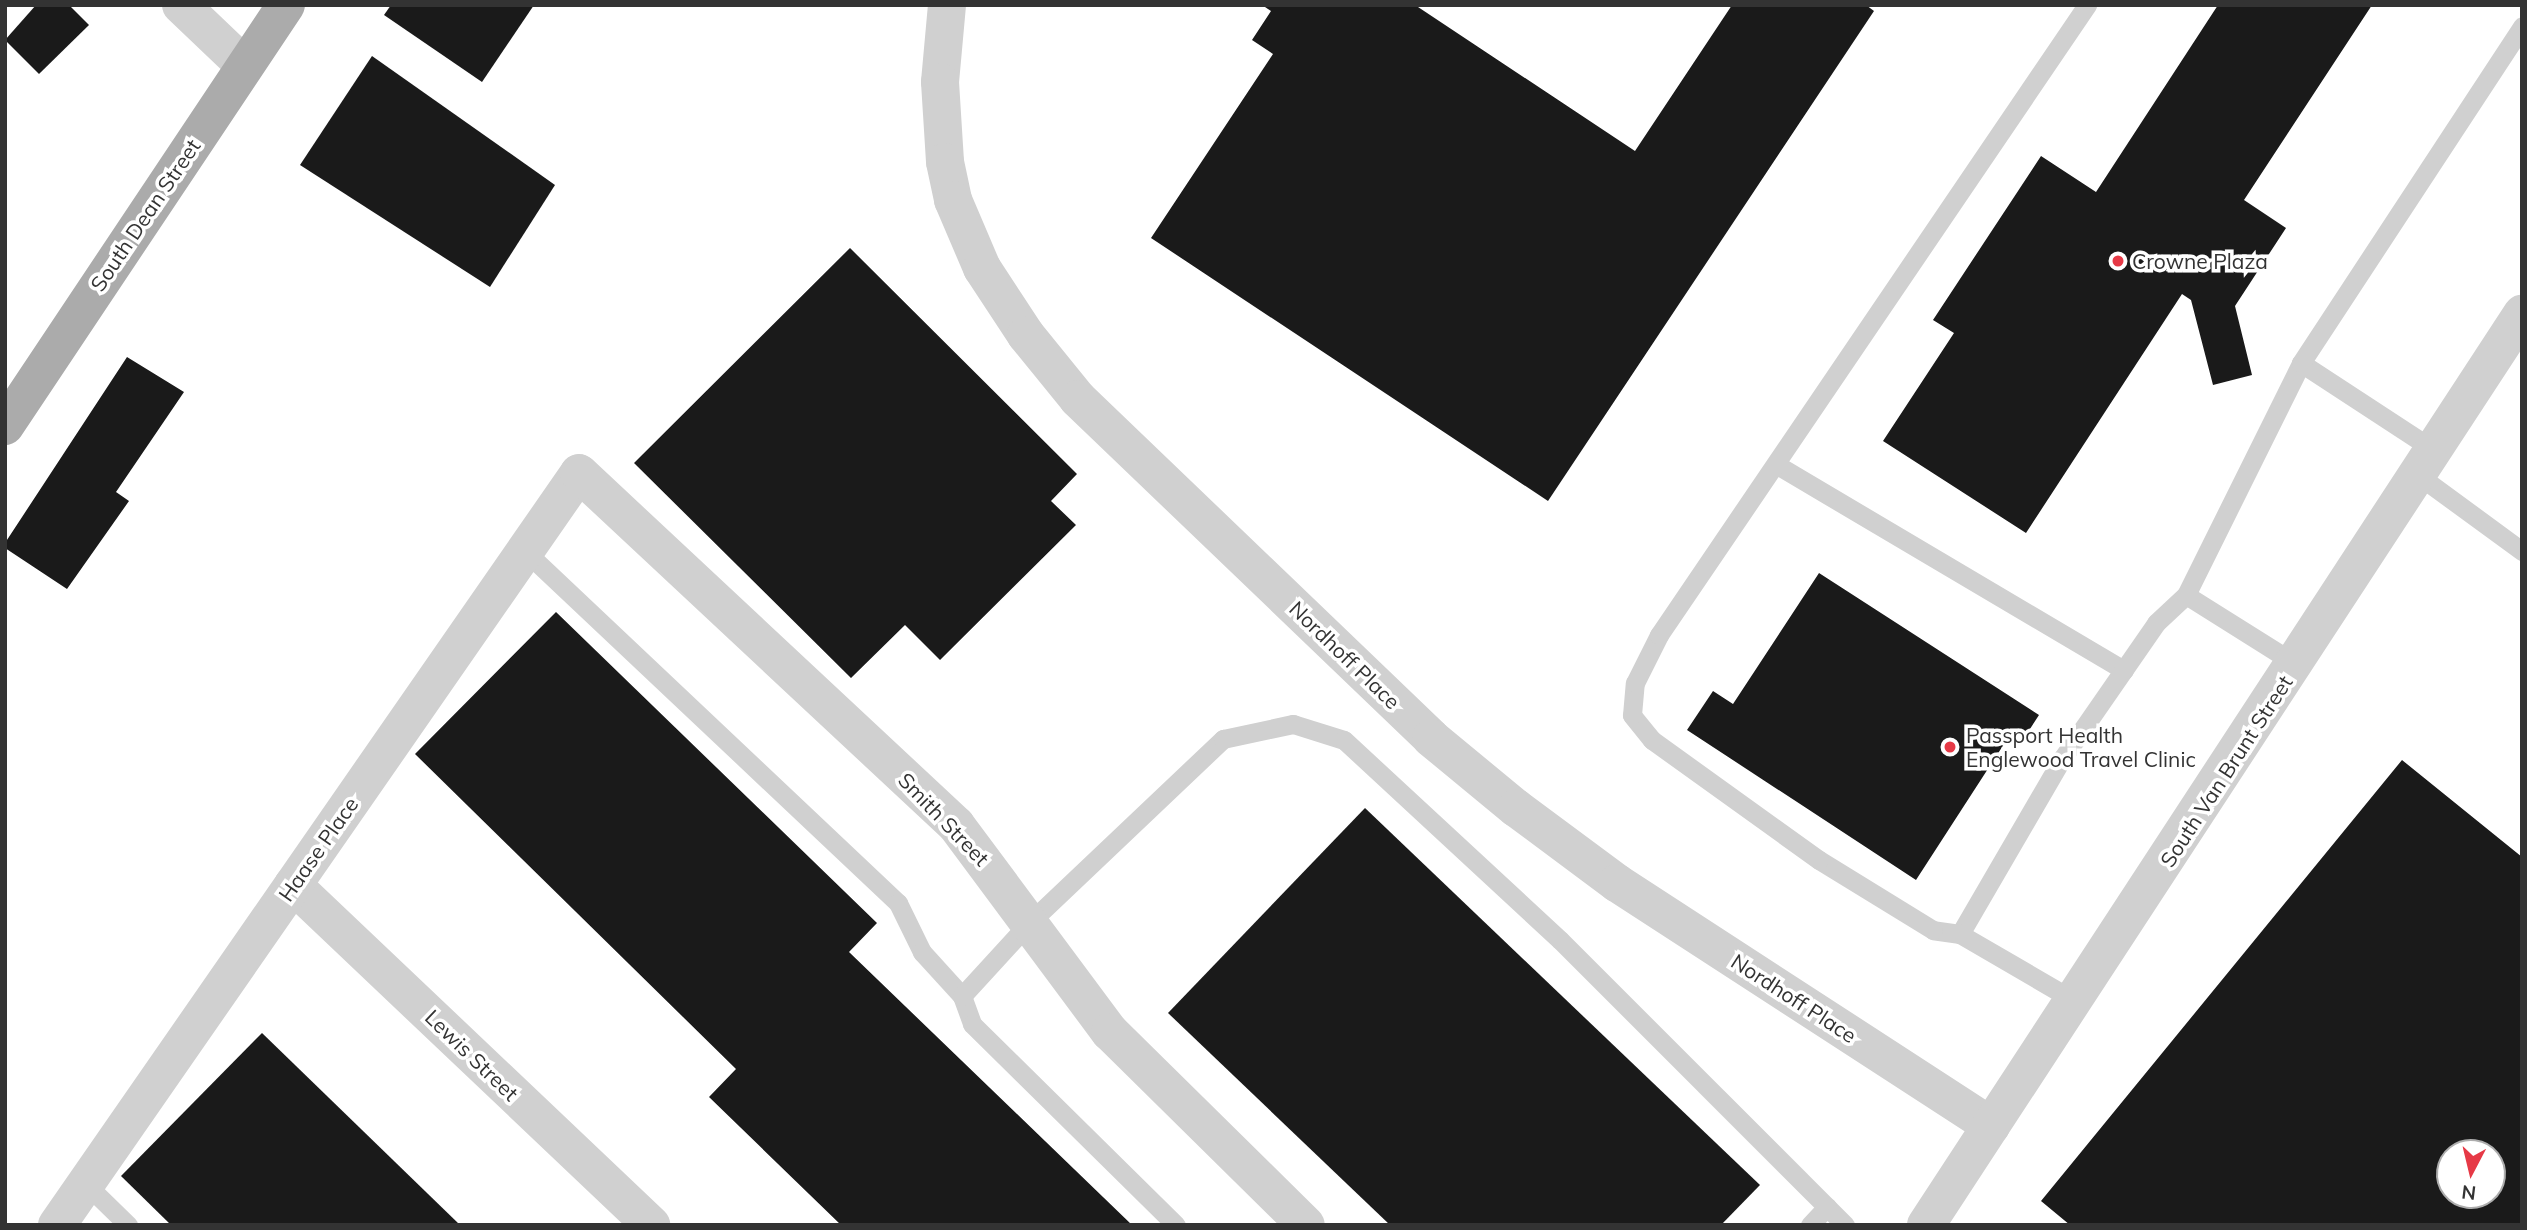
<!DOCTYPE html>
<style>
body{margin:0}
#map{position:relative;width:2527px;height:1230px;overflow:hidden;background:#fff;font-family:Mulish,sans-serif}
div>[style]{position:absolute}
[style*='--x']{left:calc(var(--x)*1px);top:calc(var(--y)*1px);width:calc(var(--w)*1px);rotate:calc(var(--a)*1deg)}
.building>*{inset:0;background:#1a1a1a}
.service>*{height:19px;margin:-9.5px;padding:0 9.5px;transform-origin:9.5px;border-radius:9.5px;background:#d0d0d0}
.minor>*{height:38px;margin:-19px;padding:0 19px;transform-origin:19px;border-radius:19px;background:#d0d0d0}
.tertiary>*{height:38px;margin:-19px;padding:0 19px;transform-origin:19px;border-radius:19px;background:#d0d0d0}
.primary>*{height:38px;margin:-19px;padding:0 19px;transform-origin:19px;border-radius:19px;background:#ababab}
.dots>*{width:19px;height:19px;translate:-50% -50%;box-sizing:border-box;border:4px solid #fff;border-radius:50%}
span{translate:-50% -50%;white-space:nowrap;text-align:center;line-height:1.15;-webkit-text-stroke:7px #fff;paint-order:stroke}
.street-label{font-size:21px;color:#333}
.poi-label{font-size:21px;color:#333}
.left{translate:0 -50%;text-align:left}
.frame{position:absolute;inset:0;border:7px solid #333;pointer-events:none}
.north{position:absolute;left:2436px;top:1139px;width:70px;height:70px;box-sizing:border-box;background:#fff;border:2px solid #adadad;border-radius:50%;rotate:187deg;font-size:19px;font-weight:700;line-height:28px;text-align:center;color:#333}
.north::after{content:'';display:block;margin:auto;width:24px;height:32px;background:#e63946;clip-path:polygon(50% 0,100% 100%,50% 72%,0 100%)}
</style>
<div id="map">
<div class="building">
<div style="clip-path:polygon(36px 5px,69px 5px,89px 25px,39px 74px,5px 40px)"></div>
<div style="clip-path:polygon(391px 5px,534px 5px,482px 82px,384px 15px)"></div>
<div style="clip-path:polygon(1262px 5px,1415px 5px,1635px 151px,1732px 5px,1866px 5px,1874px 11px,1548px 501px,1151px 238px,1273px 54px,1252px 40px,1271px 11px)"></div>
<div style="clip-path:polygon(2218px 5px,2372px 5px,2244px 200px,2286px 228px,2235px 306px,2252px 375px,2213px 385px,2191px 300px,2182px 294px,2026px 533px,1883px 441px,1954px 333px,1933px 320px,2041px 156px,2096px 192px)"></div>
<div style="clip-path:polygon(372px 56px,555px 185px,490px 287px,300px 165px)"></div>
<div style="clip-path:polygon(850px 248px,1077px 474px,1051px 501px,1076px 525px,940px 660px,905px 625px,851px 678px,634px 463px)"></div>
<div style="clip-path:polygon(127px 357px,184px 392px,116px 492px,129px 501px,67px 589px,5px 548px,5px 543px)"></div>
<div style="clip-path:polygon(1819px 573px,2039px 715px,2017px 749px,2006px 741px,1916px 880px,1687px 730px,1713px 691px,1733px 704px)"></div>
<div style="clip-path:polygon(556px 612px,877px 923px,849px 952px,1132px 1225px,841px 1225px,709px 1097px,736px 1069px,415px 754px)"></div>
<div style="clip-path:polygon(evenodd,2402px 760px,2522px 857px,2522px 1225px,2070px 1225px,2041px 1201px,2402px 760px,2450px 1153px,2492px 1153px,2492px 1195px,2450px 1195px,2450px 1153px)"></div>
<div style="clip-path:polygon(1365px 808px,1760px 1185px,1721px 1225px,1390px 1225px,1168px 1013px)"></div>
<div style="clip-path:polygon(262px 1033px,460px 1225px,171px 1225px,121px 1176px)"></div>
</div>
<div class="service">
<div style="--x:2301;--y:363;--w:159;--a:33.2"></div>
<div style="--x:1777;--y:465;--w:403;--a:30.6"></div>
<div style="--x:2418;--y:475;--w:129;--a:36.2"></div>
<div style="--x:525;--y:551;--w:513;--a:43.34"></div>
<div style="--x:898;--y:903;--w:55;--a:63.9"></div>
<div style="--x:922;--y:952;--w:59;--a:47.7"></div>
<div style="--x:962;--y:996;--w:30;--a:70"></div>
<div style="--x:972;--y:1024;--w:286;--a:44.6"></div>
<div style="--x:2186;--y:595;--w:130;--a:32.1"></div>
<div style="--x:1960;--y:934;--w:203;--a:-59.8"></div>
<div style="--x:2062;--y:759;--w:165;--a:-55.3"></div>
<div style="--x:2156;--y:623;--w:41;--a:-43"></div>
<div style="--x:2186;--y:595;--w:259;--a:-63.6"></div>
<div style="--x:2301;--y:363;--w:403;--a:-56.7"></div>
<div style="--x:962;--y:996;--w:98;--a:-47.5"></div>
<div style="--x:1028;--y:924;--w:269;--a:-43.5"></div>
<div style="--x:1223;--y:739;--w:72;--a:-12.1"></div>
<div style="--x:1293;--y:724;--w:53;--a:17.4"></div>
<div style="--x:1344;--y:740;--w:294;--a:42.8"></div>
<div style="--x:1560;--y:940;--w:403;--a:45"></div>
<div style="--x:2075;--y:1001;--w:133;--a:-149.8"></div>
<div style="--x:1960;--y:934;--w:27;--a:-172"></div>
<div style="--x:1933;--y:930;--w:134;--a:-148.4"></div>
<div style="--x:1819;--y:860;--w:206;--a:-144.3"></div>
<div style="--x:1652;--y:740;--w:32;--a:-129"></div>
<div style="--x:1632;--y:715;--w:32;--a:-85"></div>
<div style="--x:1635;--y:683;--w:54;--a:-63.4"></div>
<div style="--x:1659;--y:635;--w:762;--a:-55.81"></div>
<div style="--x:86;--y:1184;--w:59;--a:44.3"></div>
<div style="--x:1810;--y:1225;--w:25;--a:-47"></div>
</div>
<div class="minor">
<div style="--x:181;--y:5;--w:88;--a:43.6"></div>
<div style="--x:947;--y:5;--w:77;--a:95.2"></div>
<div style="--x:940;--y:82;--w:80;--a:86.4"></div>
<div style="--x:945;--y:162;--w:39;--a:78"></div>
<div style="--x:953;--y:200;--w:74;--a:66.9"></div>
<div style="--x:982;--y:268;--w:80;--a:56.7"></div>
<div style="--x:1026;--y:335;--w:82;--a:50.9"></div>
<div style="--x:1078;--y:399;--w:489;--a:43.8"></div>
<div style="--x:1431;--y:738;--w:110;--a:39.5"></div>
<div style="--x:1516;--y:808;--w:126;--a:36.6"></div>
<div style="--x:1617;--y:883;--w:446;--a:33"></div>
<div style="--x:293;--y:885;--w:494;--a:43.5"></div>
<div style="--x:57;--y:1225;--w:915;--a:-55.23"></div>
<div style="--x:579;--y:473;--w:516;--a:43.04"></div>
<div style="--x:956;--y:825;--w:258;--a:53.4"></div>
<div style="--x:1110;--y:1032;--w:275;--a:44.6"></div>
</div>
<div class="tertiary">
<div style="--x:1926;--y:1225;--w:1089;--a:-56.81"></div>
</div>
<div class="primary">
<div style="--x:5;--y:426;--w:506;--a:-56.28"></div>
</div>
<div class="dots">
<div style="left:2118px;top:261px;background:#e63946"></div>
<div style="left:1950px;top:747px;background:#e63946"></div>
</div>
<div class="street-label">
<span style="left:145px;top:215px;rotate:-56deg">South Dean Street</span>
<span style="left:1345px;top:655px;rotate:44deg">Nordhoff Place</span>
<span style="left:2226px;top:771px;rotate:-57deg">South Van Brunt Street</span>
<span style="left:944px;top:819px;rotate:46deg">Smith Street</span>
<span style="left:318px;top:849px;rotate:-55deg">Haase Place</span>
<span style="left:1794px;top:998px;rotate:33deg">Nordhoff Place</span>
<span style="left:472px;top:1055px;rotate:44deg">Lewis Street</span>
</div>
<div class="poi-label">
<span class="left" style="left:2132px;top:261px">Crowne Plaza</span>
<span class="left" style="left:1966px;top:747px">Passport Health<br>Englewood Travel Clinic</span>
</div>
<div class="frame"></div>
<div class="north">N</div>
</div>
